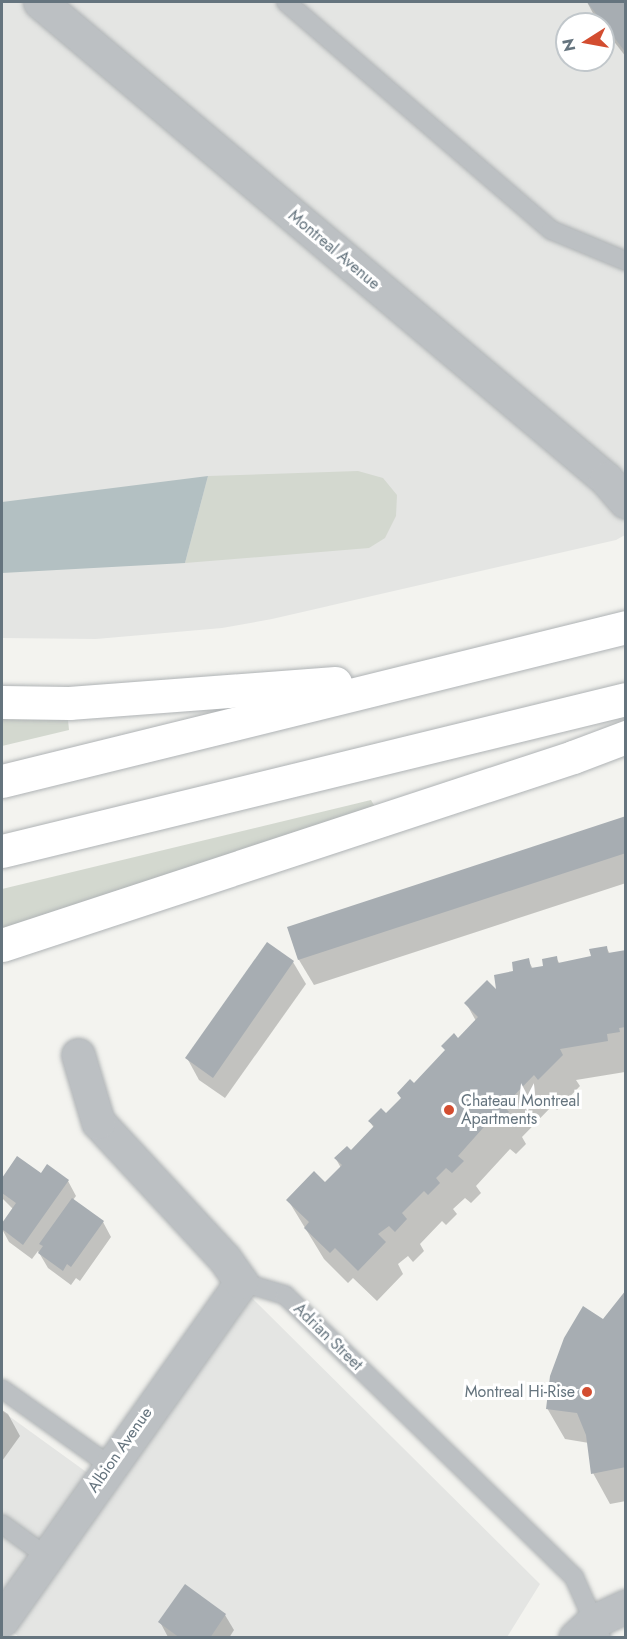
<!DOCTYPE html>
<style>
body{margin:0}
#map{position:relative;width:627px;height:1639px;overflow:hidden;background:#f3f3ef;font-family:Jost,sans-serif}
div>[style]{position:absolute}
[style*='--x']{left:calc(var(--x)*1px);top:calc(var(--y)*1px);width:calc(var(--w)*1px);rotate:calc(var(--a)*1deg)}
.built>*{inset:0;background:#e4e5e3}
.green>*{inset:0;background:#d3d8cf}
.water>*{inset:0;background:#b3c0c2}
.shadow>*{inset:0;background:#0003}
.building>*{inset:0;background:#a7adb2}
.roads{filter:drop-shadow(0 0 2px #afb3b5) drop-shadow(0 0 2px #afb3b5)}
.service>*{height:18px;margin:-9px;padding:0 9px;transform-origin:9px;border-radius:9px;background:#bcc0c3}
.minor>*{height:33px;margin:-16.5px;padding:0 16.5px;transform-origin:16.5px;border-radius:16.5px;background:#bcc0c3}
.tertiary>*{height:33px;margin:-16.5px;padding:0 16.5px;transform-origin:16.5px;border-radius:16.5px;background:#bcc0c3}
.motorway>*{height:33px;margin:-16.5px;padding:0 16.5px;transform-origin:16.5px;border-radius:16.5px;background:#fff}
.dots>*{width:16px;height:16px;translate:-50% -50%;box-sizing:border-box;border:3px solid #fff;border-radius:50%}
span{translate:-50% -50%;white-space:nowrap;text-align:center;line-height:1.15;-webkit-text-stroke:6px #fff;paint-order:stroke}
.street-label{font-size:16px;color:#65747e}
.poi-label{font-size:16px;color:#65747e}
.left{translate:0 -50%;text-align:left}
.right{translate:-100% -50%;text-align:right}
.frame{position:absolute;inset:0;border:3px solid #65747e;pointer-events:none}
.north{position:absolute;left:555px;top:12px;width:60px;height:60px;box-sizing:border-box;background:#fff;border:2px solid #c1c7cb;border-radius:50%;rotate:259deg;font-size:16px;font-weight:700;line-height:24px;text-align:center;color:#65747e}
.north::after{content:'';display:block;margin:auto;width:21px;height:27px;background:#d34d30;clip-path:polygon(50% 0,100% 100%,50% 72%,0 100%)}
</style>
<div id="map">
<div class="built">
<div style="clip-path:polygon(evenodd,2px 2px,625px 2px,625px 535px,616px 540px,272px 619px,222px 628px,96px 639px,2px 638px,2px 2px,567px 24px,603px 24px,603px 60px,567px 60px,567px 24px)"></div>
<div style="clip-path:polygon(247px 1293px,540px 1584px,507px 1637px,19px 1637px,2px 1624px,2px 1411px,114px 1492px)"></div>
</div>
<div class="green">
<div style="clip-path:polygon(358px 471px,383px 478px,397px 495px,396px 516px,385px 538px,369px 548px,185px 563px,208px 476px)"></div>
<div style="clip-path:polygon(2px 719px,68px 720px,69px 730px,2px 746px)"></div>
<div style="clip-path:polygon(371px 800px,376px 809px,2px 933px,2px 889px)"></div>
</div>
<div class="water">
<div style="clip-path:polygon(208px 476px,185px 563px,2px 573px,2px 502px)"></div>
</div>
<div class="shadow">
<div style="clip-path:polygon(587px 2px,626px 2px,626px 57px,595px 17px)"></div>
<div style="clip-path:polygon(626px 817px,626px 883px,314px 985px,299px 960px,289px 928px)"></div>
<div style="clip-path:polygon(267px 944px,293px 962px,306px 984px,225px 1098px,199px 1080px,187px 1058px)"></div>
<div style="clip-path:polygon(606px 947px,610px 954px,626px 951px,625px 1072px,576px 1080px,580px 1086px,557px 1110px,553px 1105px,522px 1137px,526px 1144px,516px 1154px,510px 1149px,476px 1186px,481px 1193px,471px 1203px,465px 1198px,453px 1209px,457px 1214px,446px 1225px,442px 1221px,420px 1244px,424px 1251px,413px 1262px,408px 1256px,398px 1264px,403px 1274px,377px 1301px,353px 1278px,348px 1283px,324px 1259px,288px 1200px,325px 1184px,341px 1168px,336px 1159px,351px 1152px,374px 1128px,370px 1122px,386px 1115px,476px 1021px,466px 1003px,499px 993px,528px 960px,533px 969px,545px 967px,556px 958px,560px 964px,593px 957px)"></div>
<div style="clip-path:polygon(18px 1158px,41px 1175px,68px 1181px,76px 1196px,73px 1200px,103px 1222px,111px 1237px,80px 1281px,76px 1278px,71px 1285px,48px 1268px,38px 1251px,32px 1259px,9px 1242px,2px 1229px,13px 1209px,2px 1198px,2px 1181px)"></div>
<div style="clip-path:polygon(626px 1293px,626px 1501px,610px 1504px,593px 1473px,589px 1443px,565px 1439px,547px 1408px,604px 1321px)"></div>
<div style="clip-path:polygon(2px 1410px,8px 1414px,20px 1436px,2px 1461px)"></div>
<div style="clip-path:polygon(185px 1586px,225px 1615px,234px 1630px,229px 1638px,168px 1637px,160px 1622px)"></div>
</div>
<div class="building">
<div style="clip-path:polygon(587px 2px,626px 2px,626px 53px)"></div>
<div style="clip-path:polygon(626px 816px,626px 853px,298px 960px,287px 927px)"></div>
<div style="clip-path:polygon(267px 942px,294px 961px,213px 1078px,185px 1058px)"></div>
<div style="clip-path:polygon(607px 946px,608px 953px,626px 950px,626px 1027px,619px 1028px,620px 1032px,607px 1034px,608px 1041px,560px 1049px,563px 1055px,538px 1080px,534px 1075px,504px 1106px,509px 1112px,497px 1124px,491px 1119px,458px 1156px,464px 1161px,452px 1173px,446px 1168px,436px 1178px,440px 1183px,428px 1195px,424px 1191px,402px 1213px,407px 1219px,395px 1232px,389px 1226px,378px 1234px,386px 1242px,358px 1271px,335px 1248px,330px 1253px,304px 1228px,309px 1222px,286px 1200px,314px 1171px,325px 1182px,342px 1165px,334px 1158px,347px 1146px,351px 1150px,374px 1126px,368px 1121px,381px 1108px,386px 1113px,401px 1098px,397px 1093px,410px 1079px,414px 1083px,445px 1050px,441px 1046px,454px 1033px,458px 1038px,478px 1017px,464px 1003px,487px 980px,496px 989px,494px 975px,513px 971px,512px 962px,529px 958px,531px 968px,543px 966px,542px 959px,557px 956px,558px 963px,591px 956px,589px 949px)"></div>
<div style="clip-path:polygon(17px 1156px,41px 1173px,47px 1164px,69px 1180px,23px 1245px,2px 1229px,2px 1223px,16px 1203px,2px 1193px,2px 1178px)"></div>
<div style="clip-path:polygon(72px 1198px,104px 1221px,71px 1267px,67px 1264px,63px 1271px,38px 1253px,43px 1246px,39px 1244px)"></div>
<div style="clip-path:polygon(626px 1290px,626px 1467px,591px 1474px,586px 1435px,577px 1413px,546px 1409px,550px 1376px,564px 1338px,583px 1306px,603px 1319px)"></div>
<div style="clip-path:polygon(185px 1584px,226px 1614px,210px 1638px,180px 1638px,158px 1622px)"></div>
</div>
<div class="roads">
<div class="service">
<div style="--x:286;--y:2;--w:350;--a:40.7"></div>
<div style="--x:551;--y:230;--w:81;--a:22.5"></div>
<div style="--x:241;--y:1282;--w:46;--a:16.5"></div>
<div style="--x:285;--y:1295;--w:404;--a:44.3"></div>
<div style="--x:574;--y:1577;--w:67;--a:66.1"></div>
<div style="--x:2;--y:1389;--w:131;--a:35.4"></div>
<div style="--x:2;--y:1524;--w:54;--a:36"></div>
</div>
<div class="minor">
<div style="--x:40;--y:2;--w:740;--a:40.12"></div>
<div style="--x:606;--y:479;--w:30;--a:49"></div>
<div style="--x:2;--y:1620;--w:414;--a:-54.7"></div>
<div style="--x:241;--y:1282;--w:29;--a:-125"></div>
<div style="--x:224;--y:1258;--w:185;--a:-132.8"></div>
<div style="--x:98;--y:1122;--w:70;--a:-106.6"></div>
</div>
<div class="tertiary">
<div style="--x:575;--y:1638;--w:23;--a:-43"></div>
<div style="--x:592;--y:1622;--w:38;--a:-25"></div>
</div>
<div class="motorway">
<div style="--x:2;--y:702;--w:67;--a:0.9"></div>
<div style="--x:69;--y:703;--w:267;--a:-4.3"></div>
<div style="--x:2;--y:781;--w:643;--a:-13.86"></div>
<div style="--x:2;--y:851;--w:642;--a:-13.69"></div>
<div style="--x:2;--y:945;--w:601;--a:-18.22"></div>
<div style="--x:573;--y:757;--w:57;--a:-20.7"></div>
</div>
</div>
<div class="dots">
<div style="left:449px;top:1110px;background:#d34d30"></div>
<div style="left:587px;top:1392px;background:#d34d30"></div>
</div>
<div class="street-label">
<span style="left:334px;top:250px;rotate:40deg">Montreal Avenue</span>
<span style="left:328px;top:1337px;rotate:44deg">Adrian Street</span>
<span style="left:120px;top:1450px;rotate:-55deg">Albion Avenue</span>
</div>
<div class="poi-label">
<span class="left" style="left:461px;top:1110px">Chateau Montreal<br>Apartments</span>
<span class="right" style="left:575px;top:1392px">Montreal Hi-Rise</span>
</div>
<div class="frame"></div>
<div class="north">N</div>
</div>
